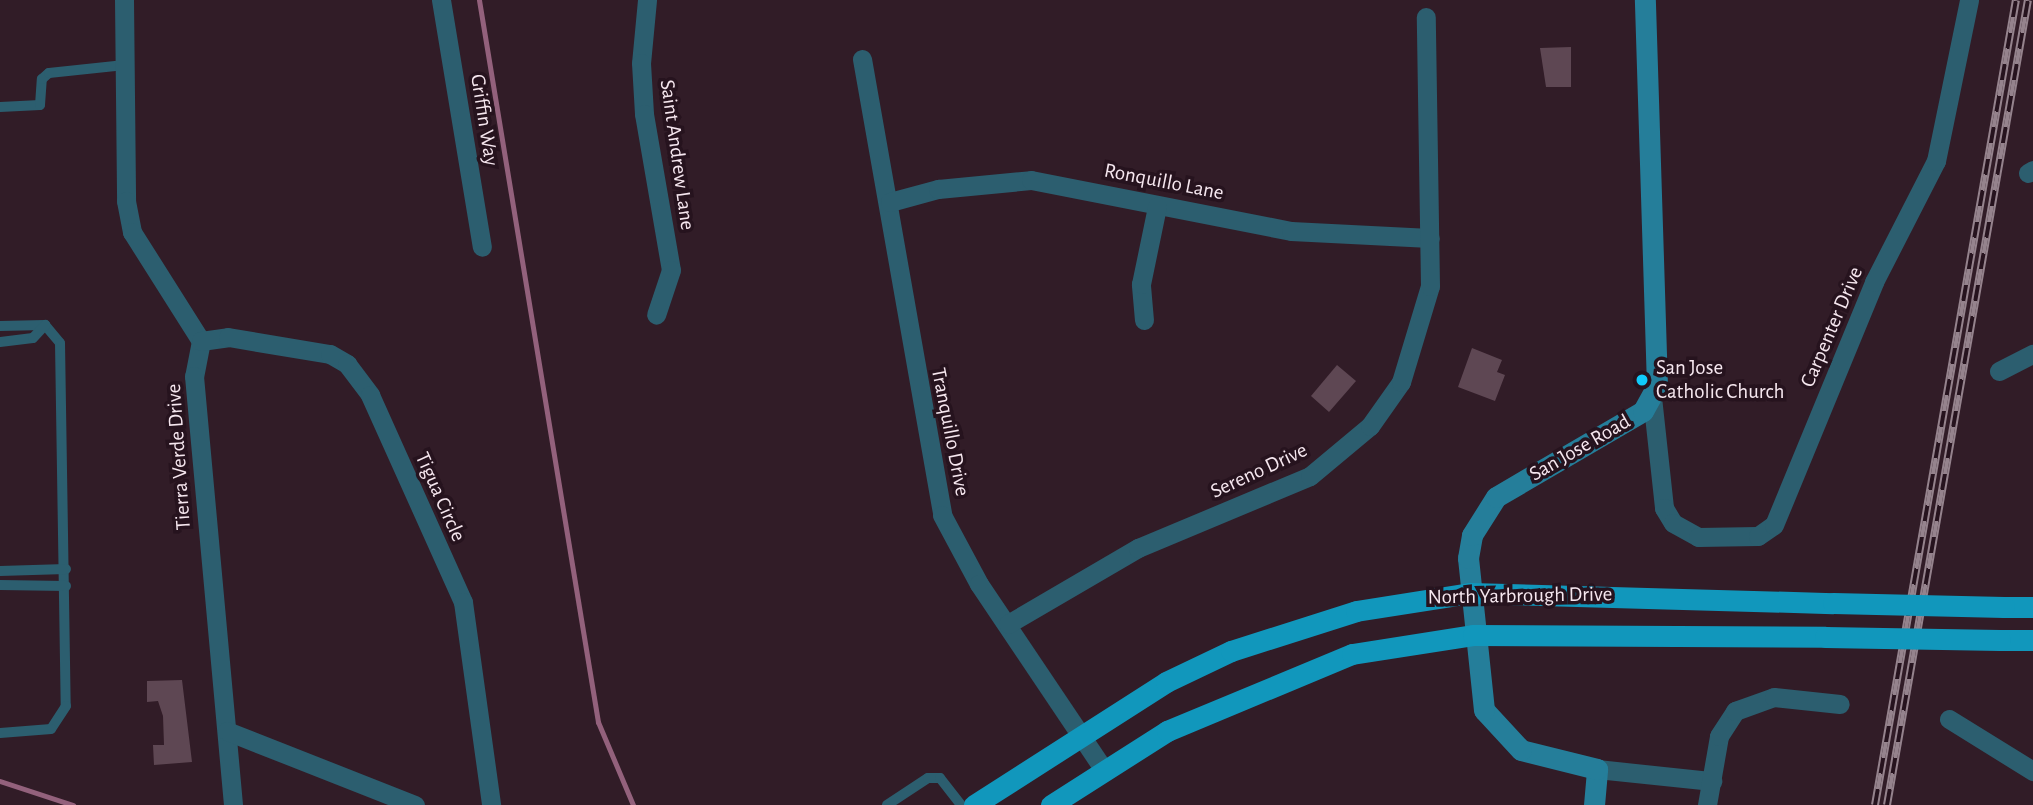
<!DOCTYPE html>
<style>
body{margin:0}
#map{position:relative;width:2033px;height:805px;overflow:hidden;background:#311c27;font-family:"Alegreya Sans",sans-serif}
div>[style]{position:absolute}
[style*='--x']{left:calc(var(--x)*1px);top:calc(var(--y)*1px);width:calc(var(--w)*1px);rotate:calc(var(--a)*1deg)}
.stream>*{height:5px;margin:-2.5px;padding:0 2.5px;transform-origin:2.5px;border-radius:2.5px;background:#93617c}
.building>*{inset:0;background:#5e4753}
.lane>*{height:10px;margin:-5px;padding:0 5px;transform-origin:5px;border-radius:5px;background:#2c5e6f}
.street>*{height:19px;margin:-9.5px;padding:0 9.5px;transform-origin:9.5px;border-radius:9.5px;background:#2c5e6f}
.secondary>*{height:21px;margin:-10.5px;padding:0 10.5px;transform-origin:10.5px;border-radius:10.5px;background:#257e9a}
.primary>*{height:21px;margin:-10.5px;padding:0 10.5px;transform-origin:10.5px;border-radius:10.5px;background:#1197bc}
.rail>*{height:8px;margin-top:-4px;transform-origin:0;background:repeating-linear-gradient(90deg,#26131e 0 16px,#95838d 0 32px);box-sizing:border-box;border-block:2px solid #95838d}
.primary-bridge>*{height:21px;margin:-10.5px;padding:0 10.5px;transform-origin:10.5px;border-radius:10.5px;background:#1197bc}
.dots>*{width:19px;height:19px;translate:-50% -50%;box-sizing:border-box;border:4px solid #26131e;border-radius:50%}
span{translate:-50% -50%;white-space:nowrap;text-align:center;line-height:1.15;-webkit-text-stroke:7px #26131e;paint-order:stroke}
.street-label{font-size:21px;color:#f6e7ef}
.poi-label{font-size:21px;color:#f6e7ef}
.left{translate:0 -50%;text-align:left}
</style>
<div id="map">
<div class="stream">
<div style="--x:479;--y:0;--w:732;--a:80.64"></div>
<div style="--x:598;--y:722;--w:90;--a:67.1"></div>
<div style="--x:0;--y:781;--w:77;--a:18.2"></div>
</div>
<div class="building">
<div style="clip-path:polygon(1571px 47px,1571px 87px,1546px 87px,1540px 48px)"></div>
<div style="clip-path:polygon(1472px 348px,1502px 360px,1497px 372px,1505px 375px,1495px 401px,1458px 387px)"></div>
<div style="clip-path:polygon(1337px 365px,1356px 381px,1329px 412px,1311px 396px)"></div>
<div style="clip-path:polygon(182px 680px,192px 762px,154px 765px,153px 745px,164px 745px,163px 716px,158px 701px,147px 702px,147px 681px)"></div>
</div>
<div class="lane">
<div style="--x:0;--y:107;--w:40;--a:-2.9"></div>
<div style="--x:40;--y:105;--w:26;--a:-86"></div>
<div style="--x:42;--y:79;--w:9;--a:-41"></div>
<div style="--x:49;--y:73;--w:76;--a:-6"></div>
<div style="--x:0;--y:326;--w:45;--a:-1.3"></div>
<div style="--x:45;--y:325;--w:23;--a:50"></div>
<div style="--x:60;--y:343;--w:363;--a:89.1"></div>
<div style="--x:66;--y:706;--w:27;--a:123"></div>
<div style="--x:51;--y:729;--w:51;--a:175.5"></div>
<div style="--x:0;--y:342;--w:33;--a:-7"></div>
<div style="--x:33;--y:338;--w:18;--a:-47"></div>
<div style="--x:0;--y:571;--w:66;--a:-1.7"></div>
<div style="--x:0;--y:585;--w:66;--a:0.9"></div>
<div style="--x:887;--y:805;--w:49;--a:-33.4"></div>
<div style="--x:928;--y:778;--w:12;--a:0"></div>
<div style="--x:940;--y:778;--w:34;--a:52"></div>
</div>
<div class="street">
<div style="--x:124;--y:0;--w:201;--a:89.4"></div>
<div style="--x:126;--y:201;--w:32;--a:79"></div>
<div style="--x:132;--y:232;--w:129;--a:57.7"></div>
<div style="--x:201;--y:341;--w:36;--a:101"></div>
<div style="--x:194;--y:376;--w:431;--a:84.8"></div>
<div style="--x:441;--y:0;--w:250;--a:80.6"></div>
<div style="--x:647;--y:0;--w:63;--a:95.4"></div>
<div style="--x:641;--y:63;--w:51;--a:86.6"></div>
<div style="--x:644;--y:114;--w:158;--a:80.2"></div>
<div style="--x:671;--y:270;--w:47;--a:108.4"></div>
<div style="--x:862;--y:59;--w:463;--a:80"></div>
<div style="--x:942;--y:515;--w:78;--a:61.8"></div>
<div style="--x:979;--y:584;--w:224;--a:56.1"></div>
<div style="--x:2028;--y:173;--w:6;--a:-31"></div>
<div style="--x:890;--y:202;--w:50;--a:-15.2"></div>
<div style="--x:938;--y:189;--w:93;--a:-5.5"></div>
<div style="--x:1031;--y:180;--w:265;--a:11.1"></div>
<div style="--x:1291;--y:231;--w:139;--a:2.9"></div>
<div style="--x:1144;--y:320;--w:36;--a:-95"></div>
<div style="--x:1141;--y:284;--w:79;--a:-78.3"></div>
<div style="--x:201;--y:341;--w:27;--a:-8"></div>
<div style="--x:228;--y:337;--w:103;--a:9.5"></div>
<div style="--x:330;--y:354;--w:20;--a:30"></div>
<div style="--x:347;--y:364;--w:39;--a:53"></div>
<div style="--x:370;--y:395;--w:227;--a:65.8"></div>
<div style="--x:463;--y:602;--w:205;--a:82.1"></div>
<div style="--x:1999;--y:371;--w:38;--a:-27"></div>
<div style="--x:1652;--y:397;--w:112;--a:83.8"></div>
<div style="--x:1664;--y:508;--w:17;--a:59"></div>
<div style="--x:1673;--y:523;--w:29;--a:29"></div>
<div style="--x:1698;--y:537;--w:60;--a:-1"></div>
<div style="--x:1758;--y:536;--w:19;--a:-35"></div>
<div style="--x:1774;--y:525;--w:263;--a:-67.6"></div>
<div style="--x:1874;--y:282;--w:136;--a:-62.9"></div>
<div style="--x:1936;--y:161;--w:164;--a:-78.4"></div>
<div style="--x:1008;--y:624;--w:151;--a:-30.3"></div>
<div style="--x:1138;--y:548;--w:186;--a:-22.7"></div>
<div style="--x:1310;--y:476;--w:78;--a:-39.8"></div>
<div style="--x:1370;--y:426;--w:54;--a:-54.8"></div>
<div style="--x:1401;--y:382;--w:100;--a:-73.2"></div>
<div style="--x:1430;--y:286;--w:269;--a:-90.9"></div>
<div style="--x:1949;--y:719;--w:99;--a:31.8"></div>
<div style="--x:227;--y:731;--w:202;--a:21.5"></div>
<div style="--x:1597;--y:769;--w:116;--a:6"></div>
<div style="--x:1707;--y:805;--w:70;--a:-80.1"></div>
<div style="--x:1719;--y:736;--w:30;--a:-57"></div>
<div style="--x:1735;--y:711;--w:41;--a:-19.7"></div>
<div style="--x:1774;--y:697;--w:66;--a:6.1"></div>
</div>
<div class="secondary">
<div style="--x:1594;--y:805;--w:36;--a:-85"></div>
<div style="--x:1597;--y:769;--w:78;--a:-166"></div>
<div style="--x:1521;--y:750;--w:54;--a:-132.8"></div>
<div style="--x:1484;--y:710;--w:153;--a:-96"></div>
<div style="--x:1468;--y:558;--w:23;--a:-80"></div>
<div style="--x:1472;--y:535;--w:45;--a:-57.7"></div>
<div style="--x:1496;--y:497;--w:170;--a:-30.3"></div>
<div style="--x:1643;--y:411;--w:29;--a:-61"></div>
<div style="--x:1657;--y:386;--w:386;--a:-91.8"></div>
</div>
<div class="primary">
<div style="--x:2004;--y:607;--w:29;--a:0"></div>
<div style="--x:2000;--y:640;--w:33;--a:0"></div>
<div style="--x:974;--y:805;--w:228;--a:-32.6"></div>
<div style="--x:1166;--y:682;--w:72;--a:-25.5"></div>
<div style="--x:1231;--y:651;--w:131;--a:-17.7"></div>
<div style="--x:1356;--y:611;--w:115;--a:-9"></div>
<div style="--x:1470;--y:593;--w:363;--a:1.6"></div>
<div style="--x:1051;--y:805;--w:138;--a:-32.5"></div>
<div style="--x:1167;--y:731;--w:200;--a:-22.6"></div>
<div style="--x:1352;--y:654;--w:122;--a:-8.9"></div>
<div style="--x:1473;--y:635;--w:352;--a:0.3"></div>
</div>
<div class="rail">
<div style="--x:1875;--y:805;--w:817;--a:-80.07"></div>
<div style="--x:1887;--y:805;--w:817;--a:-80.07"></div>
</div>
<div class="primary-bridge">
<div style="--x:1833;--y:603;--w:171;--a:1.3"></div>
<div style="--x:1825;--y:637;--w:175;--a:1"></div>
</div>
<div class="dots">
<div style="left:1642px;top:380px;background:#10cafa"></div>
</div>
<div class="street-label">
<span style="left:484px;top:120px;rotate:81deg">Griffin Way</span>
<span style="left:677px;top:155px;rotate:82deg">Saint Andrew Lane</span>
<span style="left:1164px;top:182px;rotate:11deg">Ronquillo Lane</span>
<span style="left:1832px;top:327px;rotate:-67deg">Carpenter Drive</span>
<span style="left:950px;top:432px;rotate:79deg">Tranquillo Drive</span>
<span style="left:1580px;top:448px;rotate:-30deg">San Jose Road</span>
<span style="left:179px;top:457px;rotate:-94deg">Tierra Verde Drive</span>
<span style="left:1259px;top:471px;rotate:-25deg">Sereno Drive</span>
<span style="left:440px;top:497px;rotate:66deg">Tigua Circle</span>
<span style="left:1520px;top:596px;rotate:-1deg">North Yarbrough Drive</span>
</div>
<div class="poi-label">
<span class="left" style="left:1656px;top:380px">San Jose<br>Catholic Church</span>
</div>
</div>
